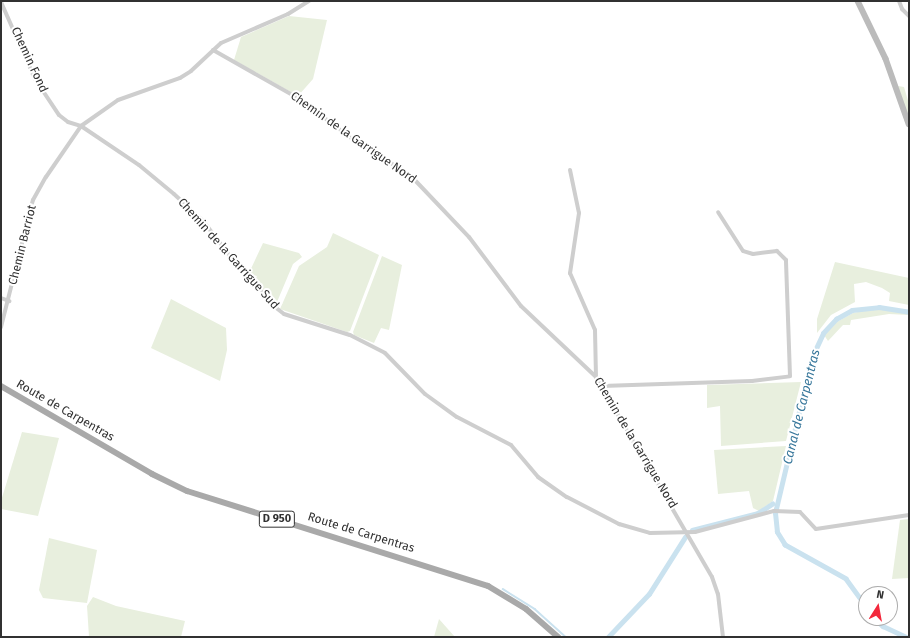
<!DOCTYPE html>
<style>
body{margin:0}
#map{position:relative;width:910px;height:638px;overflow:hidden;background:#fff;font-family:"Fira Sans",sans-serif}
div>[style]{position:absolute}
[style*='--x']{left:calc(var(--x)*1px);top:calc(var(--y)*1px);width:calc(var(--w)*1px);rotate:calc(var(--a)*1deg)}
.green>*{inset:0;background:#e8efde}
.stream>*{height:1.5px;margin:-0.75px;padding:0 0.75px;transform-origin:0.75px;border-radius:0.75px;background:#cae2ef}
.canal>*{height:4.5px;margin:-2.25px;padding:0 2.25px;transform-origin:2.25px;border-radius:2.25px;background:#cae2ef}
.street>*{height:4px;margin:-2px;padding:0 2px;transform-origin:2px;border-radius:2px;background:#cecece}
.secondary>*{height:5.5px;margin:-2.75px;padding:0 2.75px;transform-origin:2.75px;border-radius:2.75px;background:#bbb}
.primary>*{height:6px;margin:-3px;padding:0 3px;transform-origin:3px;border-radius:3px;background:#a9a9a9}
span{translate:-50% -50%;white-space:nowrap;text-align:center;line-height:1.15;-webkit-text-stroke:4px #fff;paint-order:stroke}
.shield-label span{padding:1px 3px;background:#fff;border:1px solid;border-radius:3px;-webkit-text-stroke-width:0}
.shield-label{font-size:11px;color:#313131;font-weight:700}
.street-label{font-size:12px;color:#313131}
.water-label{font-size:13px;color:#37779b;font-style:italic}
.frame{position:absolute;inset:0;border:2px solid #313131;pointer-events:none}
.north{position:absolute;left:858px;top:586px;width:40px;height:40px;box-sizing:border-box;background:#fff;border:1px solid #adadad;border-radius:50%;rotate:11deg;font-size:11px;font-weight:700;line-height:16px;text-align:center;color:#313131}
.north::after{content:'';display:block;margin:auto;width:14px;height:18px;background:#f3283c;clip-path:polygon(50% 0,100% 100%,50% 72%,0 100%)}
</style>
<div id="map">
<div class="green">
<div style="clip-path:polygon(289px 16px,327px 20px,313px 79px,298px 96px,234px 60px,241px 37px)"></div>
<div style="clip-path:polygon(898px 86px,904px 87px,909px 104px,909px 120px)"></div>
<div style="clip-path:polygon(333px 233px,379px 255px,350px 331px,347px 332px,280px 309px,299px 266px,327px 247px)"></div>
<div style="clip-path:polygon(263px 243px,299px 253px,302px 257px,293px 264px,277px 302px,273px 303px,248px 275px)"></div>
<div style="clip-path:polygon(382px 256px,402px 265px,389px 330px,381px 328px,374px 343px,354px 335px,353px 332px)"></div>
<div style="clip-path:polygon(835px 262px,909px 278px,909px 305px,889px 301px,890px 293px,882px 288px,866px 282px,854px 284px,855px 302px,831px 315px,817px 333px,817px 319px)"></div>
<div style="clip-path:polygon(171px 299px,226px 328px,227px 350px,220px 381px,151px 348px)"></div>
<div style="clip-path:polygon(867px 310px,899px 310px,909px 315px,889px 314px,851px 320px,850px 325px,843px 325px,828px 341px,824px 335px,835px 323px,853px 313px)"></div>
<div style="clip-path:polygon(801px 382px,786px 441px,721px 446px,720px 406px,707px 408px,707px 385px)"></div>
<div style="clip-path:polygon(22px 432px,59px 438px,38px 516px,1px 509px,1px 501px)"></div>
<div style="clip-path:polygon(786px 446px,773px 501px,759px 511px,753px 508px,749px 491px,718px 494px,714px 450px)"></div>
<div style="clip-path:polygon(909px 519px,909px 578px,892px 579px,900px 520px)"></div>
<div style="clip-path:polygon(49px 538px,97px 550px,87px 603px,43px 598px,39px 590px)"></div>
<div style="clip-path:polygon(93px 597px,116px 606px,185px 621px,181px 637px,89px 637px,87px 606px)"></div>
<div style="clip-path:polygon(439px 619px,455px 637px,434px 637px)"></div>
</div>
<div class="stream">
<div style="--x:503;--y:589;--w:38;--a:32"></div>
<div style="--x:535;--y:609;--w:42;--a:42.1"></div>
</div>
<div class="canal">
<div style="--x:692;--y:530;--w:68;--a:-14.4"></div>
<div style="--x:758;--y:513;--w:17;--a:-33"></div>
<div style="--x:866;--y:607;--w:34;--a:-126"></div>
<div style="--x:846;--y:579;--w:70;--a:-150.9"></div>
<div style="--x:785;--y:545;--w:15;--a:-122"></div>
<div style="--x:777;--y:532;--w:19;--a:-96"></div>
<div style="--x:775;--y:513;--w:160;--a:-76.7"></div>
<div style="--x:812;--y:357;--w:26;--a:-65"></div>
<div style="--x:823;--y:333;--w:19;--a:-47"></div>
<div style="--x:836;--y:319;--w:18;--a:-29"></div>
<div style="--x:852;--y:310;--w:27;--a:-6"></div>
<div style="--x:879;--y:307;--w:30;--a:9"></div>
<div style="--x:874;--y:618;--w:12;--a:42"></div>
<div style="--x:883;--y:626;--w:26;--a:25"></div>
<div style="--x:608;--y:637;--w:59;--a:-46.4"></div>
<div style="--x:649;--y:594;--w:67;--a:-57.7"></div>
</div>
<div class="street">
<div style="--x:899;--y:1;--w:9;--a:69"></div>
<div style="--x:902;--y:9;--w:10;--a:45"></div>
<div style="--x:1;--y:2;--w:84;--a:66.2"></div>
<div style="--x:35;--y:79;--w:43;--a:56.3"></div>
<div style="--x:59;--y:115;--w:11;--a:38"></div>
<div style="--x:68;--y:122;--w:14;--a:17"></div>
<div style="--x:81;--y:126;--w:70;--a:33.9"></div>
<div style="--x:139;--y:165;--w:45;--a:39.6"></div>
<div style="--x:174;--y:194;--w:41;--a:43"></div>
<div style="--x:204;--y:222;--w:46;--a:52.9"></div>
<div style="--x:232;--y:259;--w:64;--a:48.1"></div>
<div style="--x:275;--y:307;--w:11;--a:38"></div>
<div style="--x:284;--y:314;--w:69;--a:17.7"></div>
<div style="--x:350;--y:335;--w:39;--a:27"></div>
<div style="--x:385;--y:353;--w:57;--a:45.7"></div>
<div style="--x:425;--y:394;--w:39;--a:36"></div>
<div style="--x:457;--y:417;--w:61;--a:27.4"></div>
<div style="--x:511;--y:445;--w:42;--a:49.8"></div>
<div style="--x:538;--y:477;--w:35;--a:35"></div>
<div style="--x:567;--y:497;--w:59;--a:27.4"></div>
<div style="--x:619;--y:524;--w:32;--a:16"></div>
<div style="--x:650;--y:533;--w:45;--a:-1.3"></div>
<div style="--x:695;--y:532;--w:82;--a:-14.9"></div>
<div style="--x:774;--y:511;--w:26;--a:2"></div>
<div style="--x:800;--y:512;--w:23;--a:47"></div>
<div style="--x:816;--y:529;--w:94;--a:-8.6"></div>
<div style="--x:213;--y:50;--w:98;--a:29.5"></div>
<div style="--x:298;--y:98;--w:71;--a:37"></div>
<div style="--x:355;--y:141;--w:65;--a:31.7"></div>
<div style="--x:410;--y:175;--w:86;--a:46.4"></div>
<div style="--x:469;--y:237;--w:86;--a:53"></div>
<div style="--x:521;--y:306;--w:103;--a:43.4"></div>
<div style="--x:596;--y:377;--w:231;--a:59.9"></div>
<div style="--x:712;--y:577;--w:18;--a:71"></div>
<div style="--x:718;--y:594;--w:43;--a:83.4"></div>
<div style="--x:570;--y:170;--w:44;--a:78.2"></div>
<div style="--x:579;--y:213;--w:61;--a:98.5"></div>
<div style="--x:570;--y:273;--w:62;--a:66.3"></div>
<div style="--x:595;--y:330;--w:47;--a:88.8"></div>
<div style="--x:1;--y:298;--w:9;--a:21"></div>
<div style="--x:1;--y:327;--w:131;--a:-75.9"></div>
<div style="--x:33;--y:200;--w:26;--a:-61"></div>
<div style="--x:46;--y:177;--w:62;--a:-55.5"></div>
<div style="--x:81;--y:126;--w:45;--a:-35.1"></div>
<div style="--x:118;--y:100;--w:66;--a:-19.5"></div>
<div style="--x:180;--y:78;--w:13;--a:-32"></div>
<div style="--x:191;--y:71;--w:41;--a:-43"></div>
<div style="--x:221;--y:43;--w:73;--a:-23.4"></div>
<div style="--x:288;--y:14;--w:25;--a:-32"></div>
<div style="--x:602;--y:386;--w:150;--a:-1.9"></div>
<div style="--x:752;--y:381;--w:38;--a:-7"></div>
<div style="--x:790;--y:376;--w:116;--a:-92"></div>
<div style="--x:786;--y:260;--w:13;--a:-135"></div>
<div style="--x:777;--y:251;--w:24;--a:173"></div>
<div style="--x:753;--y:254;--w:10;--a:-163"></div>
<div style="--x:743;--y:251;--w:46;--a:-122.7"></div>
</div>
<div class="secondary">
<div style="--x:858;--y:1;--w:64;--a:64.2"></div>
<div style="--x:886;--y:59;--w:69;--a:70.5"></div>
</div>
<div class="primary">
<div style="--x:1;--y:386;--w:175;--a:30.2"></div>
<div style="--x:152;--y:474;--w:39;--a:26"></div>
<div style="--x:187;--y:491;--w:316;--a:17.5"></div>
<div style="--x:488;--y:586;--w:44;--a:31.2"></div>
<div style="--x:526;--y:609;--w:43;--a:41.2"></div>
</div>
<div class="shield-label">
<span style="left:277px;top:519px">D 950</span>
</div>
<div class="street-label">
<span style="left:29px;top:60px;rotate:65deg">Chemin Fond</span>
<span style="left:353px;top:138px;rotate:35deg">Chemin de la Garrigue Nord</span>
<span style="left:23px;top:245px;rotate:-76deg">Chemin Barriot</span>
<span style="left:228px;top:254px;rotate:48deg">Chemin de la Garrigue Sud</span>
<span style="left:65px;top:411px;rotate:30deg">Route de Carpentras</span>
<span style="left:635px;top:443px;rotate:59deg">Chemin de la Garrigue Nord</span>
<span style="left:361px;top:533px;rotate:17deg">Route de Carpentras</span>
</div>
<div class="water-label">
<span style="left:802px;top:407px;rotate:-76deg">Canal de Carpentras</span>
</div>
<div class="frame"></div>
<div class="north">N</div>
</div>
